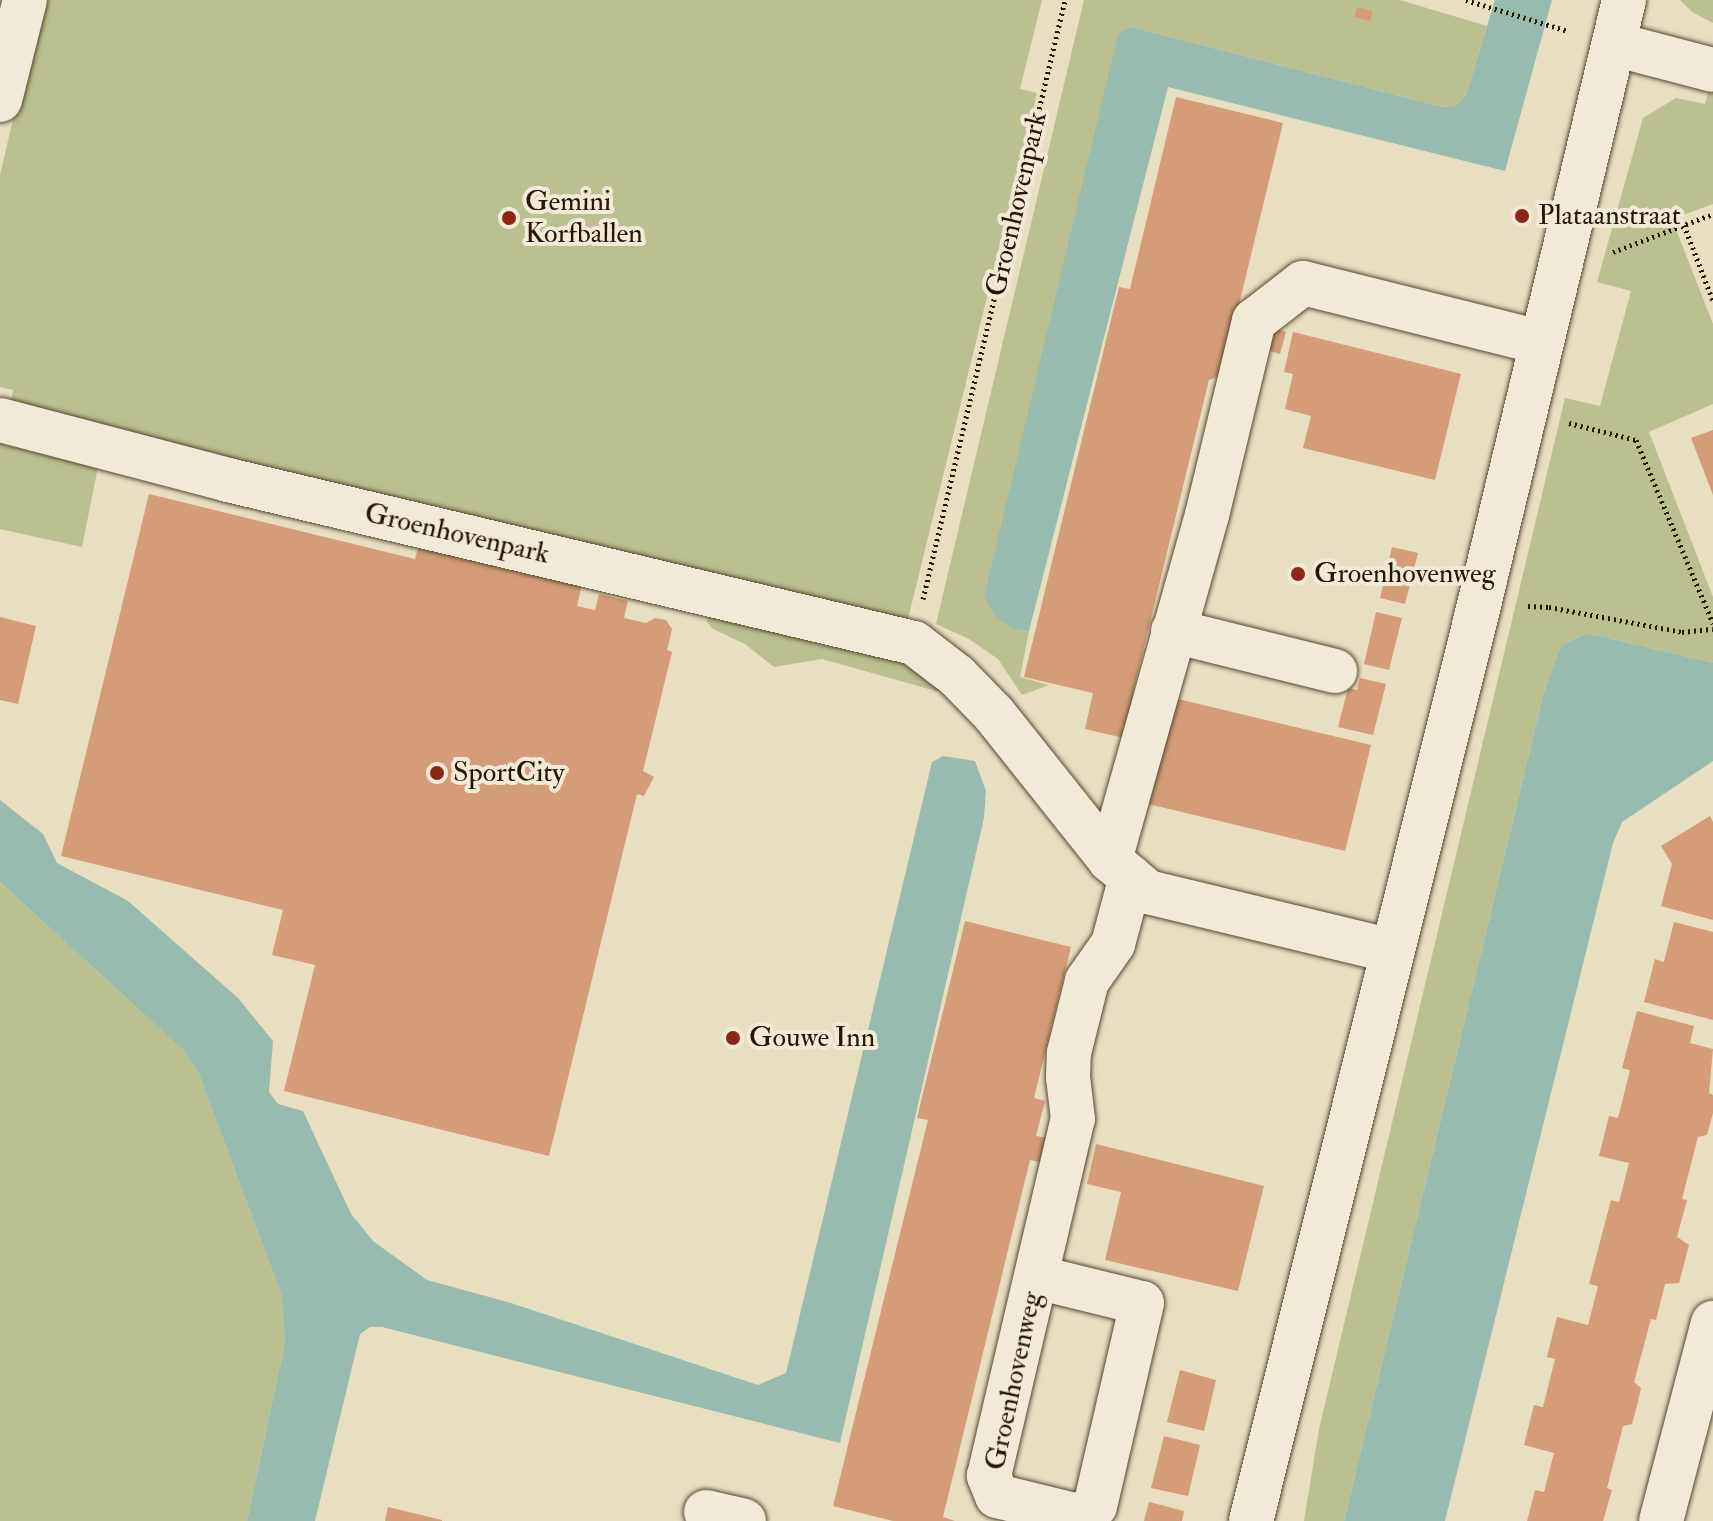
<!DOCTYPE html>
<style>
body{margin:0}
#map{position:relative;width:1713px;height:1521px;overflow:hidden;background:#e8dec0;font-family:"IM FELL Double Pica",serif}
div>[style]{position:absolute}
[style*='--x']{left:calc(var(--x)*1px);top:calc(var(--y)*1px);width:calc(var(--w)*1px);rotate:calc(var(--a)*1deg)}
.green>*{inset:0;background:#bac090}
.water>*{inset:0;background:#97bcaf}
.building>*{inset:0;background:#d49c78}
.path>*{height:5px;margin-top:-2.5px;transform-origin:0;background:repeating-linear-gradient(90deg,#271701 0 2px,transparent 0 6px)}
.roads{filter:drop-shadow(0 0 2px #574931) drop-shadow(0 0 2px #574931)}
.minor>*{height:44px;margin:-22px;padding:0 22px;transform-origin:22px;border-radius:22px;background:#f0ead6}
.dots>*{width:22px;height:22px;translate:-50% -50%;box-sizing:border-box;border:4px solid #f0ead6;border-radius:50%}
span{translate:-50% -50%;white-space:nowrap;text-align:center;line-height:1.15;-webkit-text-stroke:8px #f0ead6;paint-order:stroke}
.poi-label{font-size:28px;color:#271701}
.left{translate:0 -50%;text-align:left}
.street-label{font-size:28px;color:#271701}
</style>
<div id="map">
<div class="green">
<div style="clip-path:polygon(41px 0,1042px 0,1020px 89px,1037px 93px,908px 619px,901px 624px,17px 408px,11px 402px,13px 390px,0 387px,0 175px)"></div>
<div style="clip-path:polygon(1084px 0,1400px 0,1487px 26px,1466px 95px,1457px 105px,1443px 107px,1131px 27px,1014px 629px,1029px 631px,1020px 677px,1049px 685px,1022px 695px,998px 659px,969px 639px,936px 624px)"></div>
<div style="clip-path:polygon(1680px 0,1713px 0,1713px 23px,1692px 12px)"></div>
<div style="clip-path:polygon(1709px 89px,1713px 90px,1713px 204px,1672px 219px,1713px 324px,1713px 404px,1649px 432px,1713px 597px,1713px 663px,1587px 633px,1561px 646px,1544px 692px,1344px 1521px,1304px 1521px,1319px 1429px,1565px 398px,1600px 406px,1631px 291px,1597px 282px,1643px 118px,1676px 98px,1705px 104px)"></div>
<div style="clip-path:polygon(0 444px,98px 467px,82px 547px,0 529px)"></div>
<div style="clip-path:polygon(708px 612px,951px 674px,944px 691px,936px 691px,822px 659px,774px 667px,745px 644px,713px 629px,707px 622px)"></div>
<div style="clip-path:polygon(0 882px,184px 1051px,199px 1074px,281px 1294px,285px 1342px,247px 1521px,0 1521px)"></div>
</div>
<div class="water">
<div style="clip-path:polygon(1495px 0,1552px 0,1505px 171px,1168px 87px,1029px 631px,1014px 629px,996px 618px,984px 597px,1118px 34px,1131px 27px,1443px 107px,1457px 105px,1466px 95px)"></div>
<div style="clip-path:polygon(1587px 633px,1713px 663px,1713px 761px,1622px 822px,1613px 843px,1445px 1521px,1344px 1521px,1544px 692px,1561px 646px)"></div>
<div style="clip-path:polygon(943px 756px,975px 761px,986px 791px,984px 818px,840px 1443px,382px 1327px,370px 1327px,360px 1334px,315px 1521px,247px 1521px,285px 1342px,281px 1294px,199px 1074px,184px 1051px,0 882px,0 800px,43px 834px,57px 863px,128px 901px,238px 998px,273px 1041px,269px 1092px,278px 1104px,303px 1111px,351px 1214px,373px 1241px,427px 1280px,511px 1303px,758px 1385px,786px 1373px,932px 762px)"></div>
</div>
<div class="building">
<div style="clip-path:polygon(1357px 7px,1373px 11px,1370px 21px,1354px 17px)"></div>
<div style="clip-path:polygon(1176px 97px,1283px 123px,1236px 317px,1286px 332px,1280px 354px,1230px 339px,1222px 375px,1209px 380px,1133px 692px,1167px 703px,1124px 738px,1085px 729px,1093px 693px,1024px 677px,1119px 287px,1130px 289px)"></div>
<div style="clip-path:polygon(1293px 332px,1461px 374px,1435px 480px,1303px 448px,1311px 416px,1285px 409px,1293px 374px,1284px 372px)"></div>
<div style="clip-path:polygon(1713px 430px,1713px 495px,1691px 438px)"></div>
<div style="clip-path:polygon(149px 494px,415px 559px,420px 540px,583px 580px,577px 606px,595px 610px,599px 594px,628px 601px,624px 618px,646px 623px,655px 618px,666px 620px,672px 629px,667px 650px,672px 652px,643px 771px,654px 777px,644px 796px,637px 794px,549px 1156px,284px 1091px,315px 965px,272px 955px,283px 910px,61px 856px)"></div>
<div style="clip-path:polygon(1392px 547px,1418px 553px,1405px 604px,1380px 598px)"></div>
<div style="clip-path:polygon(1376px 612px,1402px 618px,1389px 670px,1364px 664px)"></div>
<div style="clip-path:polygon(0 617px,36px 626px,18px 704px,0 700px)"></div>
<div style="clip-path:polygon(1360px 678px,1386px 684px,1373px 735px,1338px 727px,1348px 688px,1357px 690px)"></div>
<div style="clip-path:polygon(1174px 698px,1371px 745px,1345px 851px,1148px 804px)"></div>
<div style="clip-path:polygon(1710px 816px,1713px 822px,1713px 920px,1661px 906px,1672px 864px,1661px 846px)"></div>
<div style="clip-path:polygon(965px 921px,1071px 947px,1034px 1098px,1045px 1101px,1036px 1136px,1090px 1145px,1084px 1171px,1030px 1160px,943px 1517px,955px 1521px,893px 1521px,833px 1506px,928px 1120px,917px 1118px)"></div>
<div style="clip-path:polygon(1674px 922px,1713px 932px,1713px 1020px,1644px 1002px,1655px 959px,1664px 962px)"></div>
<div style="clip-path:polygon(1637px 1011px,1694px 1026px,1690px 1043px,1713px 1049px,1709px 1093px,1713px 1095px,1713px 1113px,1707px 1135px,1698px 1137px,1682px 1199px,1687px 1200px,1677px 1237px,1689px 1245px,1679px 1283px,1665px 1284px,1656px 1320px,1651px 1319px,1634px 1382px,1641px 1388px,1637px 1406px,1632px 1424px,1623px 1426px,1607px 1488px,1612px 1490px,1603px 1521px,1527px 1521px,1535px 1490px,1544px 1492px,1554px 1453px,1524px 1445px,1534px 1405px,1543px 1407px,1555px 1359px,1547px 1357px,1557px 1317px,1588px 1325px,1598px 1286px,1589px 1284px,1611px 1200px,1619px 1202px,1629px 1163px,1599px 1156px,1609px 1116px,1618px 1118px,1630px 1070px,1622px 1068px)"></div>
<div style="clip-path:polygon(1096px 1144px,1264px 1186px,1238px 1291px,1105px 1260px,1121px 1192px,1087px 1184px)"></div>
<div style="clip-path:polygon(1180px 1370px,1216px 1380px,1204px 1431px,1167px 1422px)"></div>
<div style="clip-path:polygon(1164px 1436px,1200px 1445px,1188px 1496px,1151px 1488px)"></div>
<div style="clip-path:polygon(1149px 1502px,1184px 1511px,1182px 1521px,1144px 1521px)"></div>
<div style="clip-path:polygon(388px 1507px,442px 1520px,442px 1521px,385px 1521px)"></div>
</div>
<div class="path">
<div style="--x:1466;--y:0;--w:107;--a:16.9"></div>
<div style="--x:1684;--y:225;--w:81;--a:69.1"></div>
<div style="--x:1613;--y:252;--w:107;--a:-20.8"></div>
<div style="--x:1569;--y:423;--w:69;--a:14.2"></div>
<div style="--x:1636;--y:440;--w:199;--a:67.2"></div>
<div style="--x:923;--y:599;--w:616;--a:-76.66"></div>
<div style="--x:1528;--y:606;--w:21;--a:3"></div>
<div style="--x:1549;--y:607;--w:135;--a:10.6"></div>
<div style="--x:1682;--y:632;--w:31;--a:-6"></div>
</div>
<div class="roads">
<div class="minor">
<div style="--x:1614;--y:44;--w:102;--a:14.7"></div>
<div style="--x:0;--y:100;--w:103;--a:-76"></div>
<div style="--x:0;--y:420;--w:236;--a:14.7"></div>
<div style="--x:228;--y:480;--w:705;--a:13.37"></div>
<div style="--x:914;--y:643;--w:54;--a:37.5"></div>
<div style="--x:957;--y:676;--w:53;--a:45.8"></div>
<div style="--x:994;--y:714;--w:186;--a:51.5"></div>
<div style="--x:1110;--y:860;--w:50;--a:40.1"></div>
<div style="--x:1148;--y:892;--w:251;--a:13.6"></div>
<div style="--x:1173;--y:631;--w:167;--a:13.9"></div>
<div style="--x:1110;--y:860;--w:358;--a:-74.3"></div>
<div style="--x:1207;--y:515;--w:200;--a:-76.4"></div>
<div style="--x:1254;--y:321;--w:62;--a:-37.8"></div>
<div style="--x:1303;--y:283;--w:244;--a:14"></div>
<div style="--x:1036;--y:1277;--w:109;--a:13.8"></div>
<div style="--x:1142;--y:1303;--w:208;--a:103"></div>
<div style="--x:1095;--y:1506;--w:19;--a:148"></div>
<div style="--x:1079;--y:1516;--w:84;--a:-166.3"></div>
<div style="--x:997;--y:1496;--w:22;--a:-112"></div>
<div style="--x:989;--y:1476;--w:367;--a:-76.8"></div>
<div style="--x:1073;--y:1119;--w:42;--a:-96.8"></div>
<div style="--x:1068;--y:1077;--w:24;--a:-88"></div>
<div style="--x:1069;--y:1053;--w:74;--a:-76"></div>
<div style="--x:1087;--y:981;--w:45;--a:-54.9"></div>
<div style="--x:1113;--y:944;--w:69;--a:-75"></div>
<div style="--x:706;--y:1512;--w:39;--a:13"></div>
<div style="--x:1251;--y:1521;--w:944;--a:-76.02"></div>
<div style="--x:1479;--y:605;--w:622;--a:-76.52"></div>
<div style="--x:1661;--y:1521;--w:205;--a:-75.3"></div>
</div>
</div>
<div class="dots">
<div style="left:1522px;top:216px;background:#8f2418"></div>
<div style="left:509px;top:218px;background:#8f2418"></div>
<div style="left:1298px;top:574px;background:#8f2418"></div>
<div style="left:437px;top:773px;background:#8f2418"></div>
<div style="left:733px;top:1038px;background:#8f2418"></div>
</div>
<div class="poi-label">
<span class="left" style="left:525px;top:218px">Gemini<br>Korfballen</span>
<span class="left" style="left:1538px;top:216px">Plataanstraat</span>
<span class="left" style="left:1314px;top:574px">Groenhovenweg</span>
<span class="left" style="left:453px;top:773px">SportCity</span>
<span class="left" style="left:749px;top:1038px">Gouwe Inn</span>
</div>
<div class="street-label">
<span style="left:1017px;top:204px;rotate:-77deg">Groenhovenpark</span>
<span style="left:457px;top:534px;rotate:13deg">Groenhovenpark</span>
<span style="left:1014px;top:1381px;rotate:-78deg">Groenhovenweg</span>
</div>
</div>
